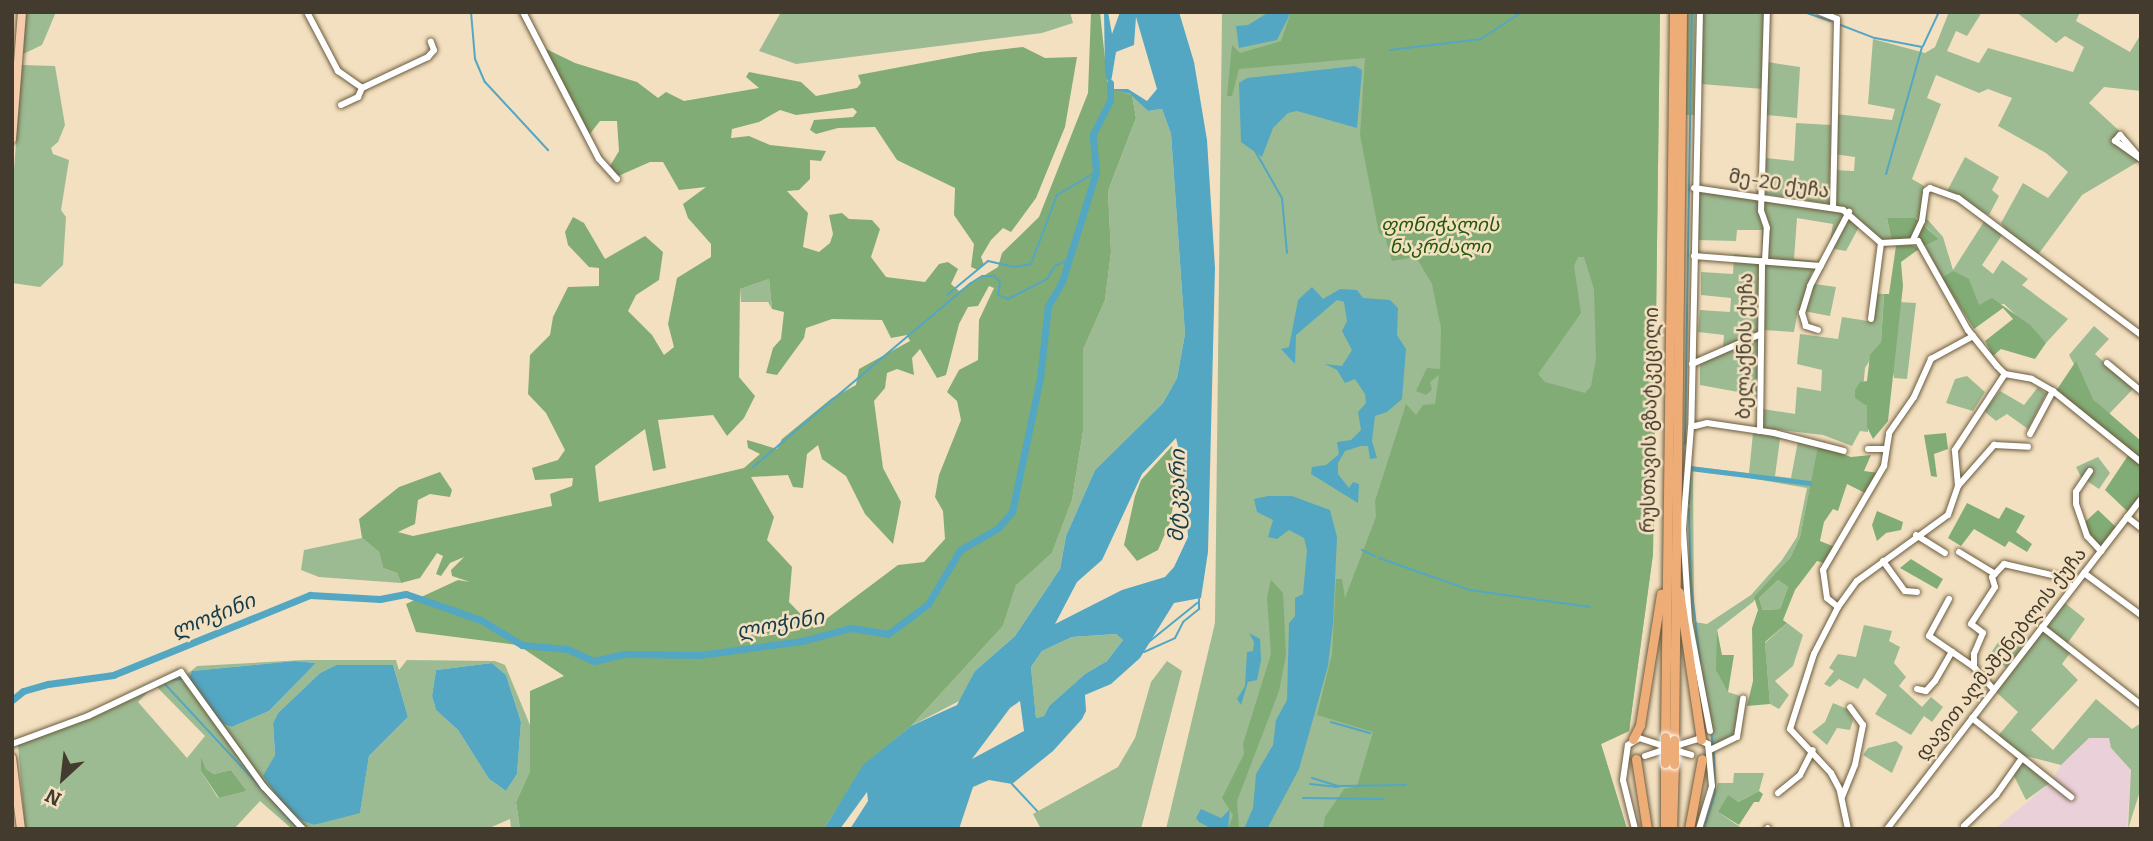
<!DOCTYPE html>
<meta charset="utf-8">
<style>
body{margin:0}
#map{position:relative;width:2153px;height:841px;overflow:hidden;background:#f3e0c0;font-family:Bitter,"Noto Sans Georgian",serif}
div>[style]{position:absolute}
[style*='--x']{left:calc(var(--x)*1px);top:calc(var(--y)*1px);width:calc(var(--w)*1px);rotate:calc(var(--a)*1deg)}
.industrial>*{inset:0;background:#ead1d9}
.green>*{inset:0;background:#9cbb92}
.forest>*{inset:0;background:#82ac75}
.water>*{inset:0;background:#53a7c2}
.stream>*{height:2px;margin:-1px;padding:0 1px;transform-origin:1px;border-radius:1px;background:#53a7c2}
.canal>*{height:4.5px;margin:-2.25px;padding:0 2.25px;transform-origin:2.25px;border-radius:2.25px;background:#53a7c2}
.river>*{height:7px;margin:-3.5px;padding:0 3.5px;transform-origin:3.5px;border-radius:3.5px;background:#53a7c2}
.roads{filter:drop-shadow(0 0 2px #6b5b3e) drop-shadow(0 0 2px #6b5b3e)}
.minor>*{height:6px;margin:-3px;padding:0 3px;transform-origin:3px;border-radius:3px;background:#fff}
.major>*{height:8px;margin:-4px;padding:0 4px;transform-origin:4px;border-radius:4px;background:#f5cdad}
.highway>*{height:9px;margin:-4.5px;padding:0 4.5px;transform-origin:4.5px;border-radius:4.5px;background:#eeac77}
.bridges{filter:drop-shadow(0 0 2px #fff) drop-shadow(0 0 2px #fff)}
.highway-bridge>*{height:9px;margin:-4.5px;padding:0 4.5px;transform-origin:4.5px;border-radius:4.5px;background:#eeac77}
span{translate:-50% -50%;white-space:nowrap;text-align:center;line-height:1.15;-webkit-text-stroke:5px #f3e0c0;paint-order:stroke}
.street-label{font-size:19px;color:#423b2e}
.park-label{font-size:19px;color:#23590a;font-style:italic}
.water-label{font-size:21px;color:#163d49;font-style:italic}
.frame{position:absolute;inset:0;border:14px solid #423b2e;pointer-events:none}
.north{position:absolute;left:28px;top:743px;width:70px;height:70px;-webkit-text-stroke:5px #f3e0c0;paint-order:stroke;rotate:207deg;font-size:19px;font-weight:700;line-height:28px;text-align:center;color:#423b2e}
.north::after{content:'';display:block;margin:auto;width:24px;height:32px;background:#423b2e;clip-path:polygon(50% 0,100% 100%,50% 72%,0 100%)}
</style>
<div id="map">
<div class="industrial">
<div style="clip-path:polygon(2109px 737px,2111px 748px,2131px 770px,2127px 829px,1995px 829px,2051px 782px,2061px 765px,2089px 738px)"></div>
</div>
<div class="green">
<div style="clip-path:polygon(26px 12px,56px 12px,42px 45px,23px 54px)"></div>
<div style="clip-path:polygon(781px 12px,1070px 12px,1073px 23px,1042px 33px,796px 64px,759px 51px)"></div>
<div style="clip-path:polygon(1222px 12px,1660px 12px,1653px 554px,1629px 731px,1601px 744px,1627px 829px,1166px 829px,1215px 623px)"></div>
<div style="clip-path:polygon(1684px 12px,1695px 12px,1694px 115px,1684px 115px)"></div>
<div style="clip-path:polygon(1702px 12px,1766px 12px,1763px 89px,1701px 84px)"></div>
<div style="clip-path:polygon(1949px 12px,1982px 12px,1967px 36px,1956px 31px,1947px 51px,1979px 63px,1988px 48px,2073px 72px,2084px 47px,2065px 36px,2056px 43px,2016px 12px,2080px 12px,2076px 21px,2130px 52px,2141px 34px,2141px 91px,2104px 87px,2089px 103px,2125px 136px,2141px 160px,2082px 195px,2037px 256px,2010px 237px,2001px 223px,2023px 183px,2048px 198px,2068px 172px,2046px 153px,1998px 126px,2012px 98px,1988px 89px,1979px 93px,1936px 75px,1927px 98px,1941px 104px,1912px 179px,1924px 186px,1927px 219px,1943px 237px,1953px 270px,1985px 220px,1999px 230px,2002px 235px,1982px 265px,1993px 274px,2002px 260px,2028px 279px,2022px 285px,2068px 319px,2046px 343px,2004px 304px,1979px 306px,1963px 279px,1942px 278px,1925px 246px,1939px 239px,1916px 218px,1887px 218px,1892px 242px,1882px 241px,1851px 212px,1832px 205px,1833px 170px,1854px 171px,1855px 157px,1833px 154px,1835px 114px,1892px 120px,1895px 109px,1868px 104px,1873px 39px,1925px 53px,1935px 47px)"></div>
<div style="clip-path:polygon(1767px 62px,1800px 67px,1797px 118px,1767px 115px)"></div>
<div style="clip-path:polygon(22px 65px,55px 66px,65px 125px,58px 142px,51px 148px,53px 154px,69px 160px,61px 210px,66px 217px,63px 265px,40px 287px,12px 283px,12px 195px)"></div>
<div style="clip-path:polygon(1132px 95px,1148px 111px,1162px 109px,1171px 134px,1185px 334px,1177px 378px,1163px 403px,1095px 470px,1066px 536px,1060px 569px,1015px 636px,975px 671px,963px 699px,911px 726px,1003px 626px,1016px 584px,1052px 553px,1072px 500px,1083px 431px,1083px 350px,1105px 300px,1111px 252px,1108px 191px,1136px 118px)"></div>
<div style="clip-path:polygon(1796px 123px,1831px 125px,1829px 204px,1766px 194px,1766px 158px,1794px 161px)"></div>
<div style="clip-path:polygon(1965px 157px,1999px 177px,1992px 190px,1999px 196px,1989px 215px,1946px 193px)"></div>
<div style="clip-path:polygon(1701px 191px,1825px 208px,1848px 214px,1860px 225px,1846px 251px,1829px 248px,1833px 224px,1797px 218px,1794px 259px,1816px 261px,1808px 283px,1836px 287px,1830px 316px,1798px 310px,1794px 332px,1764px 330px,1760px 396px,1700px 385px,1700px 359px,1723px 349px,1724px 335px,1698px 332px,1700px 310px,1730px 312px,1731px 298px,1701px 295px,1701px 272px,1733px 274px,1734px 254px,1762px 257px,1762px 230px,1737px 230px,1736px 241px,1696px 240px,1696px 194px)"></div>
<div style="clip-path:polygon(769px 279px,772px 309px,768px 302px,741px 302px,740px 289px)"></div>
<div style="clip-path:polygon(1873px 293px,1884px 294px,1883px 309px,1881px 342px,1865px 368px,1862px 401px,1867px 406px,1868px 432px,1860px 431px,1852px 446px,1823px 435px,1763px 428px,1763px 409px,1795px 414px,1797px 387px,1821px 391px,1822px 370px,1797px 364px,1800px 334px,1838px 339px,1842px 317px,1868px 321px)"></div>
<div style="clip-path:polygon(1899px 302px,1916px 303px,1907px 379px,1894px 378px,1892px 367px)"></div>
<div style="clip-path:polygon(2094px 326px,2109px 339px,2095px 354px,2133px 389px,2109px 414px,2093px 399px,2069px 355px)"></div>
<div style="clip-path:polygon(1967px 376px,1985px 392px,1973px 411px,1946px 403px,1955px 379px)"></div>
<div style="clip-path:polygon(2038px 387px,2046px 394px,2028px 429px,2007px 414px,1996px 421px,1984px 411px,2000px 391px,2024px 405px)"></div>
<div style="clip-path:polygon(evenodd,1753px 433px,1819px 441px,1800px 537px,1790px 558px,1753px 602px,1717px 630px,1728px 692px,1740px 696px,1735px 735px,1712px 746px,1689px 595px,1688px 466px,1749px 473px,1753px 433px,1780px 439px,1798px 441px,1791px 478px,1775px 476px,1780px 439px,1753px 433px,1693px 468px,1807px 488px,1797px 537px,1782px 560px,1751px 595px,1707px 624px,1694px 622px,1693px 468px)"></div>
<div style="clip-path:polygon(2098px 457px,2110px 473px,2099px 489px,2081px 477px,2076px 467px)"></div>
<div style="clip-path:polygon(362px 538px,379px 552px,383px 568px,397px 573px,401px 583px,319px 577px,301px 570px,304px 550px)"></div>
<div style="clip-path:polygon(1778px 580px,1788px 587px,1780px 609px,1763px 610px,1759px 598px)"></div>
<div style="clip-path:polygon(2065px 603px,2085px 619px,2064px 648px,2070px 653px,2062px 664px,2078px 680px,2031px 730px,2053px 750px,2096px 699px,2132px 729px,2141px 723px,2141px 788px,2128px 829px,2131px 770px,2111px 748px,2109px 738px,2089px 738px,2061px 765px,2022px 755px,1998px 736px,2018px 712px,1996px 692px)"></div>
<div style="clip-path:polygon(1787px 623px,1803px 635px,1793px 666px,1775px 681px,1789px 695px,1779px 709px,1770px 704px,1765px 643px)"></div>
<div style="clip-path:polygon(1864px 625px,1892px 631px,1889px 641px,1900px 647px,1894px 663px,1906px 677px,1899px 686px,1922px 707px,1931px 697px,1943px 707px,1932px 722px,1924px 716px,1911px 735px,1875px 714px,1887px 695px,1864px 678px,1858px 689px,1839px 679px,1830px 687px,1824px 684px,1834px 671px,1829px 668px,1838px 654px,1856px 657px)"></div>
<div style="clip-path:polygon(1116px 634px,1123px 640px,1107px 661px,1085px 674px,1049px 706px,1044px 716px,1036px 718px,1031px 667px,1042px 651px,1072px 637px)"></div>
<div style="clip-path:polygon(2004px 634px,2022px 648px,2006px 668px,1990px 654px)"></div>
<div style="clip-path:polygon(evenodd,303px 660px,396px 660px,399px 670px,407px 660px,495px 661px,505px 665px,530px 725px,530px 771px,516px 802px,520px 829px,511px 829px,510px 819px,487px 829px,292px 829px,260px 801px,234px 829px,25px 829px,18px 745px,88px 718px,158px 681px,185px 676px,197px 666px,303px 660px,295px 661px,316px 663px,269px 711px,232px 727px,220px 723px,189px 678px,192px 671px,295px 661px,303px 660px,492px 663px,506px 675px,521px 722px,517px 774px,506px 791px,489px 779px,458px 730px,436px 710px,432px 696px,436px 670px,492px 663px,303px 660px,336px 665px,393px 665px,408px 717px,369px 756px,360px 812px,314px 825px,300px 820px,283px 804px,264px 776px,275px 755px,273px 723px,278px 713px,320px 673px,336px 665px,303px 660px,155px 685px,205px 736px,187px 758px,138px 702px,155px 685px,303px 660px,201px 756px,206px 769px,214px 774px,231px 770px,247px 791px,218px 798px,201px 771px,201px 756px)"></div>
<div style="clip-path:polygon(1167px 661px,1182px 671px,1141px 829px,1041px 829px,1033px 814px,1118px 767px,1135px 738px,1151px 682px)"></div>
<div style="clip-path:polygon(1833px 703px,1847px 709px,1853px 720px,1850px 730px,1837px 728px,1827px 745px,1812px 732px,1825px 722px)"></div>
<div style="clip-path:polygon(1896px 741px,1903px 747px,1892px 773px,1863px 755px,1868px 748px)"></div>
<div style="clip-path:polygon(2023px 761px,2051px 782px,2026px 800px,2013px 774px)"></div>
<div style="clip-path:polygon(1734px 773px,1764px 773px,1759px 791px,1718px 812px,1743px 829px,1705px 829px,1718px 783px,1733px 783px)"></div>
</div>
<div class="forest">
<div style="clip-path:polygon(evenodd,1091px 12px,1100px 12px,1108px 87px,1132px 95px,1136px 118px,1108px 191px,1111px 252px,1105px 300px,1083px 350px,1083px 431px,1072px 500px,1052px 553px,1016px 585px,1003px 626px,911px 726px,864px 765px,824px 829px,520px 829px,516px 802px,530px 771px,530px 691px,564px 676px,518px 645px,416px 632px,406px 604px,458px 580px,470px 582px,452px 576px,451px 570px,464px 557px,450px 563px,441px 576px,436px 574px,443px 556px,437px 553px,420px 578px,401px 583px,397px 573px,383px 568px,379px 552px,362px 538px,359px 519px,399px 487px,440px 472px,452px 490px,450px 497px,430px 494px,418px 500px,415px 524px,398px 532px,413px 536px,552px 506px,550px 494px,572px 486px,573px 478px,535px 480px,532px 468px,558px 460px,565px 450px,546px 413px,528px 394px,530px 355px,550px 335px,553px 317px,568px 287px,599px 286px,599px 268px,589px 267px,568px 245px,565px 232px,573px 217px,584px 223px,605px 259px,645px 236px,663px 252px,659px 280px,636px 295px,628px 311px,652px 335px,664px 355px,674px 347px,668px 324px,677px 278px,711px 257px,711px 244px,688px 218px,683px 204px,706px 187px,679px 190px,663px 162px,650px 162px,616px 177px,610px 166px,619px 151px,617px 121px,600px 121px,589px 135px,542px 47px,575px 63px,637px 82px,658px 98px,666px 92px,684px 101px,759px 88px,746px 77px,749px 72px,801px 82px,816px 96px,857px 88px,861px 83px,858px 75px,980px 52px,1023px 47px,1045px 58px,1077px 57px,1065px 127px,1036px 198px,1011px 232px,1003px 228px,991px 240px,981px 257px,984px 265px,978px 270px,971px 267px,974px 244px,954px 215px,955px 188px,897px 160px,875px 127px,838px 128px,816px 134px,810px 130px,814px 120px,853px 117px,857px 112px,853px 108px,796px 115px,780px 110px,759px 122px,732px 129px,731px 138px,749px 136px,770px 145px,826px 151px,821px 161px,810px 160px,810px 179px,799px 190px,787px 191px,808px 213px,803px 247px,819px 252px,830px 243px,833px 234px,829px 215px,842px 213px,849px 219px,872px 220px,880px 229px,871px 257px,886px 277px,925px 282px,939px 264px,948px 262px,958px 269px,951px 284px,959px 291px,998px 267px,1002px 253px,1039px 217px,1088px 93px,1091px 12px,769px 279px,772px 309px,784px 312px,781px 339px,773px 348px,766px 373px,777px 375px,804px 338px,806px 328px,832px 319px,882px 320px,891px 338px,907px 335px,910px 341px,859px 369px,856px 385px,832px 398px,782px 439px,777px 449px,747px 440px,748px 448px,760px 454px,744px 468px,599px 502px,595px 466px,645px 429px,653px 471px,666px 468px,658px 420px,713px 415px,727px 436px,744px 418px,755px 396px,739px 377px,740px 289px,769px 279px,1091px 12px,989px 286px,994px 288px,979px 320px,978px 360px,959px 370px,947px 392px,957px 401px,961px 420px,939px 475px,935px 497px,943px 511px,945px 539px,924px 562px,898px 565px,814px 628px,789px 602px,792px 567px,767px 540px,774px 517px,751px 477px,788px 475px,793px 487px,803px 488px,807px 454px,818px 445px,822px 459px,846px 476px,865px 514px,893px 544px,901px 502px,883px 468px,874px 401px,885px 388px,887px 373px,897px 369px,914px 375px,912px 358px,920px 349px,937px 378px,946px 375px,959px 324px,968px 307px,978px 306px,989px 286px)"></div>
<div style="clip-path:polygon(evenodd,1291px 12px,1660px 12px,1653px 554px,1629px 731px,1601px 744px,1627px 829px,1323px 829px,1325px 817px,1344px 789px,1357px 786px,1373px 732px,1317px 715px,1332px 654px,1336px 579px,1342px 579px,1345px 598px,1376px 517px,1375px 501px,1406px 404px,1416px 415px,1423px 405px,1435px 404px,1439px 375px,1430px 382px,1432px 390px,1426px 395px,1416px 391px,1427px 368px,1440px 369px,1441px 328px,1432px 284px,1416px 257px,1392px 261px,1385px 237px,1379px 233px,1360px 135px,1365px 58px,1239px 69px,1232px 96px,1227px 96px,1232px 45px,1240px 53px,1281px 41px,1291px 12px,1578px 257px,1584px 257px,1594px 289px,1596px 359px,1591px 386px,1585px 393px,1545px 382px,1538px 374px,1581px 313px,1574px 266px,1578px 257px)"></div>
<div style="clip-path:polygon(1887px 218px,1915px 218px,1939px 239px,1925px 246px,1918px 240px,1892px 242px)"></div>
<div style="clip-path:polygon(1912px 245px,1919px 249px,1901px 262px,1903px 286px,1888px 421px,1873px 439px,1867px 427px,1867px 406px,1855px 398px,1855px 390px,1860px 382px,1867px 381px,1870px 355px,1881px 342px,1884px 294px,1889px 294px,1896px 246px)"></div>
<div style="clip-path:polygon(1953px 271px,1969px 279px,1979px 305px,1992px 298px,2030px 325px,2046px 343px,2035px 359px,2001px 349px,1993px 356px,1985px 341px,2013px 319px,2003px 308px,1974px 329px,1942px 278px)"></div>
<div style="clip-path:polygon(2076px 361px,2093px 399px,2141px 441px,2141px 460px,2056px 391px)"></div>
<div style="clip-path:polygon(1946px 433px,1948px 449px,1934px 454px,1937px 477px,1931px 476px,1924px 435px)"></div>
<div style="clip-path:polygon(evenodd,1818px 445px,1851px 457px,1871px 455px,1864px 471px,1879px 473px,1867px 494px,1847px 484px,1838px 511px,1833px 509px,1824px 522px,1820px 541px,1835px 547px,1824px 563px,1817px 561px,1795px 590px,1783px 620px,1787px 623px,1765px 642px,1770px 704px,1747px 706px,1753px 681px,1752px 628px,1758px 610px,1754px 597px,1790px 558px,1800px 537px,1818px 445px,1778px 580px,1788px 587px,1780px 609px,1763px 610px,1759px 598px,1778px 580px)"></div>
<div style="clip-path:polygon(1172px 446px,1178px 468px,1171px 520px,1158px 550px,1137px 561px,1124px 545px,1135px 496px,1141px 480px)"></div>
<div style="clip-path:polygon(2129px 454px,2141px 465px,2141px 495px,2128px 512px,2105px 490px)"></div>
<div style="clip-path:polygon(1967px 503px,1999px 519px,2006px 507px,2025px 516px,2016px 532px,2032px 544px,2027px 552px,2009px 541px,2005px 547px,1974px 529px,1961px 546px,1948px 538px)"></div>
<div style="clip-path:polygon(2098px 510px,2116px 527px,2100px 547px,2090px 537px,2085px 522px)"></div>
<div style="clip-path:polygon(1877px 511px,1903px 522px,1901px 530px,1886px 533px,1877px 541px,1872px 525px)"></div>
<div style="clip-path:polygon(1911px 559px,1943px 579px,1937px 589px,1900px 568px)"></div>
<div style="clip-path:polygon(1271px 580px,1283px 593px,1286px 655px,1279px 691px,1237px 801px,1239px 829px,1228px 829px,1233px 815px,1222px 798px,1244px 754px,1243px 744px,1271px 654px,1267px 597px)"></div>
<div style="clip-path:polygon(1717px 630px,1722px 655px,1734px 655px,1728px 692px,1716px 670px)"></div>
<div style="clip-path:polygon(201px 756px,206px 769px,214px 774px,231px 770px,247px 791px,219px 798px,201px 771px)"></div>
<div style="clip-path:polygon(1759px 791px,1763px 794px,1759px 802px,1754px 802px,1739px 825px,1718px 812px,1728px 795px,1738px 802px)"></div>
</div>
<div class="water">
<div style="clip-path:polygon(evenodd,1104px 12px,1108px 12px,1112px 34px,1120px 12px,1179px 12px,1194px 62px,1207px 140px,1215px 268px,1208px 552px,1201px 598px,1174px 603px,1140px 658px,1111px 684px,1085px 695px,1086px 711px,1082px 719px,1053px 751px,1012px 784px,989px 780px,973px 787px,959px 829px,850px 829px,868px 801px,867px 792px,840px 829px,824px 829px,863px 765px,911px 726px,957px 705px,975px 671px,1015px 636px,1060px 569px,1066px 536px,1095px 470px,1163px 403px,1177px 378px,1185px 334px,1171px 134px,1162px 109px,1148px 111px,1130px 94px,1111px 89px,1105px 74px,1104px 12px,1136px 17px,1157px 89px,1147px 101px,1128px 89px,1114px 89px,1111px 82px,1116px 52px,1134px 45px,1136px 17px,1104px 12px,1176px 438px,1183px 467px,1188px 537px,1174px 567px,1165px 577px,1122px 590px,1055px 624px,1077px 582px,1102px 560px,1142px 474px,1176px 438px,1104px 12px,1116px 634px,1123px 640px,1107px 661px,1085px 674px,1049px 706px,1044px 716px,1036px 718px,1031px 667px,1042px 651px,1072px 637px,1116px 634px,1104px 12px,1020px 701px,1024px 731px,972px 759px,1010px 708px,1020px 701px)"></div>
<div style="clip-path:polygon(1269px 12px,1291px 12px,1277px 40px,1239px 48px,1236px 26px,1248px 25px)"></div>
<div style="clip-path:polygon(1355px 66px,1362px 70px,1357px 128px,1297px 111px,1288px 113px,1273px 128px,1262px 157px,1241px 142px,1239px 83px,1247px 78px)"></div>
<div style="clip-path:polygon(1312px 287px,1323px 299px,1340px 289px,1357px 290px,1363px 298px,1390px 300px,1398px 308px,1397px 335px,1406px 349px,1402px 399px,1387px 412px,1375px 416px,1372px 441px,1377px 458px,1370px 459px,1368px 446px,1361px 446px,1345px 451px,1338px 463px,1338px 474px,1349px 488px,1353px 482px,1359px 484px,1358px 503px,1311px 474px,1312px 467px,1326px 465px,1339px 454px,1337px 442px,1351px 440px,1361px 430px,1358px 412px,1366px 403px,1365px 394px,1355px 379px,1345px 383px,1337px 370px,1325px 364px,1342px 366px,1352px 350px,1342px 331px,1347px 321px,1344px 302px,1337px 300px,1296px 335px,1295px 364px,1281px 349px,1289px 347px,1298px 300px)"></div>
<div style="clip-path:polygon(1268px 496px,1292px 496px,1330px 510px,1337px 537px,1333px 624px,1328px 666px,1299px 769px,1267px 829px,1244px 829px,1253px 808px,1256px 774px,1273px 745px,1276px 720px,1287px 700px,1289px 623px,1295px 616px,1295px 598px,1303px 594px,1307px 550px,1304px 538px,1289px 530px,1277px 539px,1268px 537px,1273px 520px,1257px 512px,1254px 499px)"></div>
<div style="clip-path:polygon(1249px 633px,1260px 639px,1261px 660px,1257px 680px,1248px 682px,1241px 705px,1237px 699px,1245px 686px,1247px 652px,1253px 651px,1254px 642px)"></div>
<div style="clip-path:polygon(295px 661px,316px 663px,269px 711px,232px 727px,220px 723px,189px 678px,192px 671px)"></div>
<div style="clip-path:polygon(492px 663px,506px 675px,521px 722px,517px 774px,506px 791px,489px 779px,458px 730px,436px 710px,432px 696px,436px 670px)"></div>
<div style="clip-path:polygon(336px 665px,393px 665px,408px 717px,369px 756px,360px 813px,314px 825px,300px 820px,283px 804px,263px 776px,275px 755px,273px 723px,278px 713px,320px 673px)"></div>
<div style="clip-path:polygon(1201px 809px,1221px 818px,1230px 809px,1228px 829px,1212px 829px,1199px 822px,1196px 818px)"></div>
</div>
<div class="stream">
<div style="--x:471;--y:12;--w:47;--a:85.1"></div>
<div style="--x:475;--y:59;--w:25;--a:67"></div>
<div style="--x:485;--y:82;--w:93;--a:47.2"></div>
<div style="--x:1804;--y:12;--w:28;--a:19"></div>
<div style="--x:1838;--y:24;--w:40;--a:21"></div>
<div style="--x:1875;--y:38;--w:48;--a:10.8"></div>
<div style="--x:1922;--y:47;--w:132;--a:105.8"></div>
<div style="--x:1923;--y:46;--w:38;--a:-65"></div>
<div style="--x:1390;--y:50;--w:92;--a:-6.9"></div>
<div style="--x:1481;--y:39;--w:49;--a:-33.4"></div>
<div style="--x:1254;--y:149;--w:56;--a:60.3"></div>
<div style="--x:1282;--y:198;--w:55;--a:84.8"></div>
<div style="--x:947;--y:295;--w:53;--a:-39.7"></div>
<div style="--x:988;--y:261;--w:27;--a:13"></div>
<div style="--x:1014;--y:267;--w:17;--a:-10"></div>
<div style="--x:1031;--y:264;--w:74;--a:-69.4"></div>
<div style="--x:1057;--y:195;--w:45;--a:-30.5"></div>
<div style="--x:1685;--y:444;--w:432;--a:-89.1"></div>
<div style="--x:753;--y:467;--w:285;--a:-40.2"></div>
<div style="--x:971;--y:283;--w:13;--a:-32"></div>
<div style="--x:982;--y:276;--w:12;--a:0"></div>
<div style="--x:994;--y:276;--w:8;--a:45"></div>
<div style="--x:1000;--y:282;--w:13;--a:99"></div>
<div style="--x:998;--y:295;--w:11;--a:22"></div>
<div style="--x:1008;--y:299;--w:44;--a:-27.1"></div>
<div style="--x:1047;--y:279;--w:15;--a:-58"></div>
<div style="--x:1055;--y:266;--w:14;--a:-25"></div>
<div style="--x:1689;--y:503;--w:24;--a:-88"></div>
<div style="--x:1689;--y:509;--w:74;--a:88.5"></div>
<div style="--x:1691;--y:583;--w:79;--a:83.4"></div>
<div style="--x:1362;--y:550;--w:14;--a:25"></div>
<div style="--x:1379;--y:558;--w:96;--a:19.4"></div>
<div style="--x:1470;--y:590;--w:121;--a:8.1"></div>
<div style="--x:1145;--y:645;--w:67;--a:-38.9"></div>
<div style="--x:1144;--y:652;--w:34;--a:-24"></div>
<div style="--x:1175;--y:638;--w:18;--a:-63"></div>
<div style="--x:1183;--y:622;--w:21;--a:-39"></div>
<div style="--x:1199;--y:609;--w:10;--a:-90"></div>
<div style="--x:1703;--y:677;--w:69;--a:81.6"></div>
<div style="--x:172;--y:680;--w:10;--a:-6"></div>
<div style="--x:164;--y:683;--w:199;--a:47.2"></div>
<div style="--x:1331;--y:722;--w:41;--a:15.8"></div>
<div style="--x:1312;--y:778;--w:28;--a:17"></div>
<div style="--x:1339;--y:786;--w:67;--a:-0.9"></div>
<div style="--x:1012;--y:784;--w:37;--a:47"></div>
<div style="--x:1310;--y:784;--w:28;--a:6"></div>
<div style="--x:1303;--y:798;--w:80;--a:0.7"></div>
<div style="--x:1704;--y:829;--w:37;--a:-73"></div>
<div style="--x:1715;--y:794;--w:43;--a:-91.3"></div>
</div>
<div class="canal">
<div style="--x:1690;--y:468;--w:120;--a:7.2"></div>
</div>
<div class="river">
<div style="--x:12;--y:700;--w:14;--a:-39"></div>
<div style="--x:23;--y:691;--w:26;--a:-16"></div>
<div style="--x:48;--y:684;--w:66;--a:-7.9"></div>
<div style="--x:113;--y:675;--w:213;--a:-22.1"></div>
<div style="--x:310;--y:595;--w:70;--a:3.3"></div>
<div style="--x:380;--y:599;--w:26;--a:-11"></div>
<div style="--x:406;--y:594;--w:79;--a:19.1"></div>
<div style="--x:481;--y:620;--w:48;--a:31.4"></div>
<div style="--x:522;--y:645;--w:45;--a:5.1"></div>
<div style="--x:567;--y:649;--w:30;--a:24"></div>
<div style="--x:594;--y:661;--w:31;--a:-13"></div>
<div style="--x:624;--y:654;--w:76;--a:0.8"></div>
<div style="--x:700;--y:655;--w:103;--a:-7.8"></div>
<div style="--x:802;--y:641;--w:51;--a:-14.9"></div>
<div style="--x:851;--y:628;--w:37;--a:9"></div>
<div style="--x:888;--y:634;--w:50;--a:-36.9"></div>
<div style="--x:928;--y:604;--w:63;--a:-59.3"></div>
<div style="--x:960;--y:550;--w:44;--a:-30.1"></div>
<div style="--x:998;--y:528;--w:21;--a:-49"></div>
<div style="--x:1012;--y:512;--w:137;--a:-78.2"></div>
<div style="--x:1040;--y:378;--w:72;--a:-83.7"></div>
<div style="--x:1048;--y:306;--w:28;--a:-60"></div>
<div style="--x:1062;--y:282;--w:115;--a:-72.8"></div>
<div style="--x:1096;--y:172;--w:38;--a:-95"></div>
<div style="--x:1093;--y:134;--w:37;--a:-63"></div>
<div style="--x:1110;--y:101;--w:18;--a:-90"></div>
</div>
<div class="roads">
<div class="minor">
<div style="--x:307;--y:12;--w:67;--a:62.3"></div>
<div style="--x:338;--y:71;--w:29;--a:35"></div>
<div style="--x:523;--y:12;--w:165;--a:62.7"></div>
<div style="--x:599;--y:159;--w:27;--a:48"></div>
<div style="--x:1700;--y:12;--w:415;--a:91.2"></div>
<div style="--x:1691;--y:427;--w:102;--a:94.5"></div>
<div style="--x:1683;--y:529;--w:92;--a:86.3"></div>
<div style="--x:1689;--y:621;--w:112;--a:79.2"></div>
<div style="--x:1820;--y:12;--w:18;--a:22"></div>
<div style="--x:1837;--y:19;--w:189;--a:91.2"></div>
<div style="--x:341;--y:105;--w:19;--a:-25"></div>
<div style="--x:358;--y:97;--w:10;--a:-66"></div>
<div style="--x:362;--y:88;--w:73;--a:-25.2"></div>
<div style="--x:428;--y:57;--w:9;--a:-49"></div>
<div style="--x:434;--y:50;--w:9;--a:-111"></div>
<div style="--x:2120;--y:135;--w:32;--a:49"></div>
<div style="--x:2141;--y:159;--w:32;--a:-145"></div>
<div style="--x:2115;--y:141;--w:8;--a:-50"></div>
<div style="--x:1694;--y:188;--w:151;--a:8.4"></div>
<div style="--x:1843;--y:210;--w:50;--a:41"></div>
<div style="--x:1881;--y:243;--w:37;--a:-3"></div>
<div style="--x:1918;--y:241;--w:102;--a:60.7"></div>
<div style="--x:1968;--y:330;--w:46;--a:51.1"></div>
<div style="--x:1997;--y:366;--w:11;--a:45"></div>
<div style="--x:2005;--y:374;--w:27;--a:10"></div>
<div style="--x:2032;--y:379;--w:24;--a:30"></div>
<div style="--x:2053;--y:391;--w:113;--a:38.9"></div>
<div style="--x:1913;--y:240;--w:21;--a:-65"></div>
<div style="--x:1922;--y:221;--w:30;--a:-82"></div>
<div style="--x:1926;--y:191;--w:5;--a:-37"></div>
<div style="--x:1930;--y:188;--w:30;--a:20"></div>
<div style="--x:1958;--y:198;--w:229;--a:36.8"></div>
<div style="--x:1694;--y:256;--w:127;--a:4.5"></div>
<div style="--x:1765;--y:261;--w:33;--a:-87"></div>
<div style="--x:1767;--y:228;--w:18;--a:-109"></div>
<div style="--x:1761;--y:211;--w:199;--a:-88.3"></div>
<div style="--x:1871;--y:319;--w:77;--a:-82.5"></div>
<div style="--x:1818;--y:330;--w:13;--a:-162"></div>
<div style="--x:1806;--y:326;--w:14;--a:-107"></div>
<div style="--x:1802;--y:313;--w:28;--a:-73"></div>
<div style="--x:1810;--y:286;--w:84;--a:-62.2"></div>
<div style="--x:2107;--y:363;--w:44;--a:39.5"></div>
<div style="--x:1692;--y:364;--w:75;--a:-23.5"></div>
<div style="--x:1695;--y:426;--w:12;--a:-14"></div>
<div style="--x:1707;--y:423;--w:68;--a:8.5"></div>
<div style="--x:1774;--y:433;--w:72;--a:14.4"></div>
<div style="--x:1760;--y:431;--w:170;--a:-89.3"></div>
<div style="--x:2030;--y:434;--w:49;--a:-61.9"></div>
<div style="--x:1868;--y:449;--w:17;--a:0"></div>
<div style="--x:2090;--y:471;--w:25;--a:124"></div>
<div style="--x:2076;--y:492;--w:12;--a:90"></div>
<div style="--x:2076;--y:504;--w:34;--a:71"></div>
<div style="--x:2087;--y:536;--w:21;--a:47"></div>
<div style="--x:1958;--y:486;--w:55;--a:-48.7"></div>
<div style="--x:1994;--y:445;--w:34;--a:3"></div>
<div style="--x:2127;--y:517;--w:18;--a:38"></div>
<div style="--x:1916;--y:535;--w:34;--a:32"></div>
<div style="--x:1959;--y:552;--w:42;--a:31.4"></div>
<div style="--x:1883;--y:561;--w:37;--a:54"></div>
<div style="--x:1905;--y:591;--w:12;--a:5"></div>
<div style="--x:2084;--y:573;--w:71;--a:36.4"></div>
<div style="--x:1949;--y:599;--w:42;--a:118.4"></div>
<div style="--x:1929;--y:636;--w:55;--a:34.6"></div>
<div style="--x:1974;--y:667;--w:30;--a:49"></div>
<div style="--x:1838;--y:607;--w:14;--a:-141"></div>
<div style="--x:1827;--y:598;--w:28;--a:-98"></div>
<div style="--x:1823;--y:570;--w:121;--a:-59.6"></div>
<div style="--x:1884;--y:466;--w:33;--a:-81"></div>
<div style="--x:1889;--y:433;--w:44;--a:-55.2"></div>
<div style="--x:1914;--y:397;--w:42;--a:-65.9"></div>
<div style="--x:1931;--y:359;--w:48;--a:-28.7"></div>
<div style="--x:2042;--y:627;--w:126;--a:38.2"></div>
<div style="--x:1974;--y:667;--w:13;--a:-90"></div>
<div style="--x:1974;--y:654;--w:23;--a:-67"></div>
<div style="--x:1983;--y:633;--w:15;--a:-143"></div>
<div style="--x:1971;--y:624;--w:44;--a:-57"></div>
<div style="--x:1995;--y:587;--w:10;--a:-107"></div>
<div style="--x:1992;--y:577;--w:18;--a:-47"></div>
<div style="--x:2004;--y:564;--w:53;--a:13"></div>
<div style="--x:2056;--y:576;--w:20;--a:33"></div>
<div style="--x:1917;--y:689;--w:9;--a:13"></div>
<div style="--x:1926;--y:691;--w:13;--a:-48"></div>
<div style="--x:1935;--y:681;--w:34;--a:-60"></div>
<div style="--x:1972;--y:718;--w:127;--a:38.6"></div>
<div style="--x:12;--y:744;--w:81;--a:-20.2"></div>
<div style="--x:88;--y:716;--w:103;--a:-25.3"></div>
<div style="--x:181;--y:672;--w:142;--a:54.2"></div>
<div style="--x:264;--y:787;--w:57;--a:47.1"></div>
<div style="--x:1674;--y:750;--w:18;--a:16"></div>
<div style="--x:1710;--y:750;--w:30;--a:-26"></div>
<div style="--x:1737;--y:737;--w:39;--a:-81"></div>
<div style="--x:1645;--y:756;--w:19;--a:-18"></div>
<div style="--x:1778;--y:793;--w:28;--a:-39"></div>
<div style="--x:1800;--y:775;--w:28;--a:-63"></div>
<div style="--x:1842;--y:797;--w:35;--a:-68"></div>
<div style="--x:1855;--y:765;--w:41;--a:-78.7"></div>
<div style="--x:1863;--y:725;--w:22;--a:-126"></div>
<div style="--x:1964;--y:826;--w:45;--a:-44.1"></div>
<div style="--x:1996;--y:795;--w:45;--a:-54.9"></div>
<div style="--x:1635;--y:829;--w:50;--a:-103.8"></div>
<div style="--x:1623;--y:780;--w:35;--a:-82"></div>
<div style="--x:1628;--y:745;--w:13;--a:-32"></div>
<div style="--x:1639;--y:738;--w:32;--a:18"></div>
<div style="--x:1669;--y:748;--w:30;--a:-17"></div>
<div style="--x:1698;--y:739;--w:11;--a:27"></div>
<div style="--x:1708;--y:744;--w:42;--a:84.6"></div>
<div style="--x:1712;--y:786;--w:45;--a:106.8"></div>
<div style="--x:1767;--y:829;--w:1;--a:-45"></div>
<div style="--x:1848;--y:829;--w:40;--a:-102"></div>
<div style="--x:1840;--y:790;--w:19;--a:-118"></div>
<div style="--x:1831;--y:773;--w:60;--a:-133"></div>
<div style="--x:1790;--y:729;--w:79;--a:-72.3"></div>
<div style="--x:1814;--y:654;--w:53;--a:-62.9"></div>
<div style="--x:1838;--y:607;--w:32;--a:-54"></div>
<div style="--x:1857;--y:581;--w:112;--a:-36"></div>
<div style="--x:1948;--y:515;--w:31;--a:-71"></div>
<div style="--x:1958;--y:486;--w:36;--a:-95"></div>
<div style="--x:1955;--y:450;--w:91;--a:-56.7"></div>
<div style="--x:1887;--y:829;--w:416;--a:-52.4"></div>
</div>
<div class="major">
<div style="--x:12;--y:139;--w:127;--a:-85.5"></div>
<div style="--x:12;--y:758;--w:72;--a:82.8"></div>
</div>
<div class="highway">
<div style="--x:1679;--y:592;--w:149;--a:81.5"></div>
<div style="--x:1665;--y:737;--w:725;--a:-89.29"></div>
<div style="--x:1633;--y:739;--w:16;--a:-63"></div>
<div style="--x:1640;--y:725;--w:133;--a:-80.9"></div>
<div style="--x:1674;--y:740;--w:728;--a:-89.37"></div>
<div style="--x:1636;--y:759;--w:71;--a:81.1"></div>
<div style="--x:1665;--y:829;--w:66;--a:-90"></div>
<div style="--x:1672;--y:829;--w:65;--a:-88.2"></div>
<div style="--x:1689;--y:829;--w:71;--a:-79.5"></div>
</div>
</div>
<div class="bridges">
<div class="highway-bridge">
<div style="--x:1665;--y:737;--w:26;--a:90"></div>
<div style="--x:1674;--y:740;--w:24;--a:90"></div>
</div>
</div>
<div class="street-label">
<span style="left:1779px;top:184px;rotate:9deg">მე-20 ქუჩა</span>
<span style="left:1745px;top:346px;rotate:-89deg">ბელაქნის ქუჩა</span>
<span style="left:1650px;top:420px;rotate:-89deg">რუსთავის გზატკეცილი</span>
<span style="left:2001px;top:654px;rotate:-52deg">დავით აღმაშენებლის ქუჩა</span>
</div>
<div class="park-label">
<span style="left:1440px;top:236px">ფონიჭალის<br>ნაკრძალი</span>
</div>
<div class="water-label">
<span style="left:1177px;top:496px;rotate:-89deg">მტკვარი</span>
<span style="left:213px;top:616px;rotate:-22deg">ლოჭინი</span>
<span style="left:780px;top:624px;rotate:-10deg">ლოჭინი</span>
</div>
<div class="frame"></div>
<div class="north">N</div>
</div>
